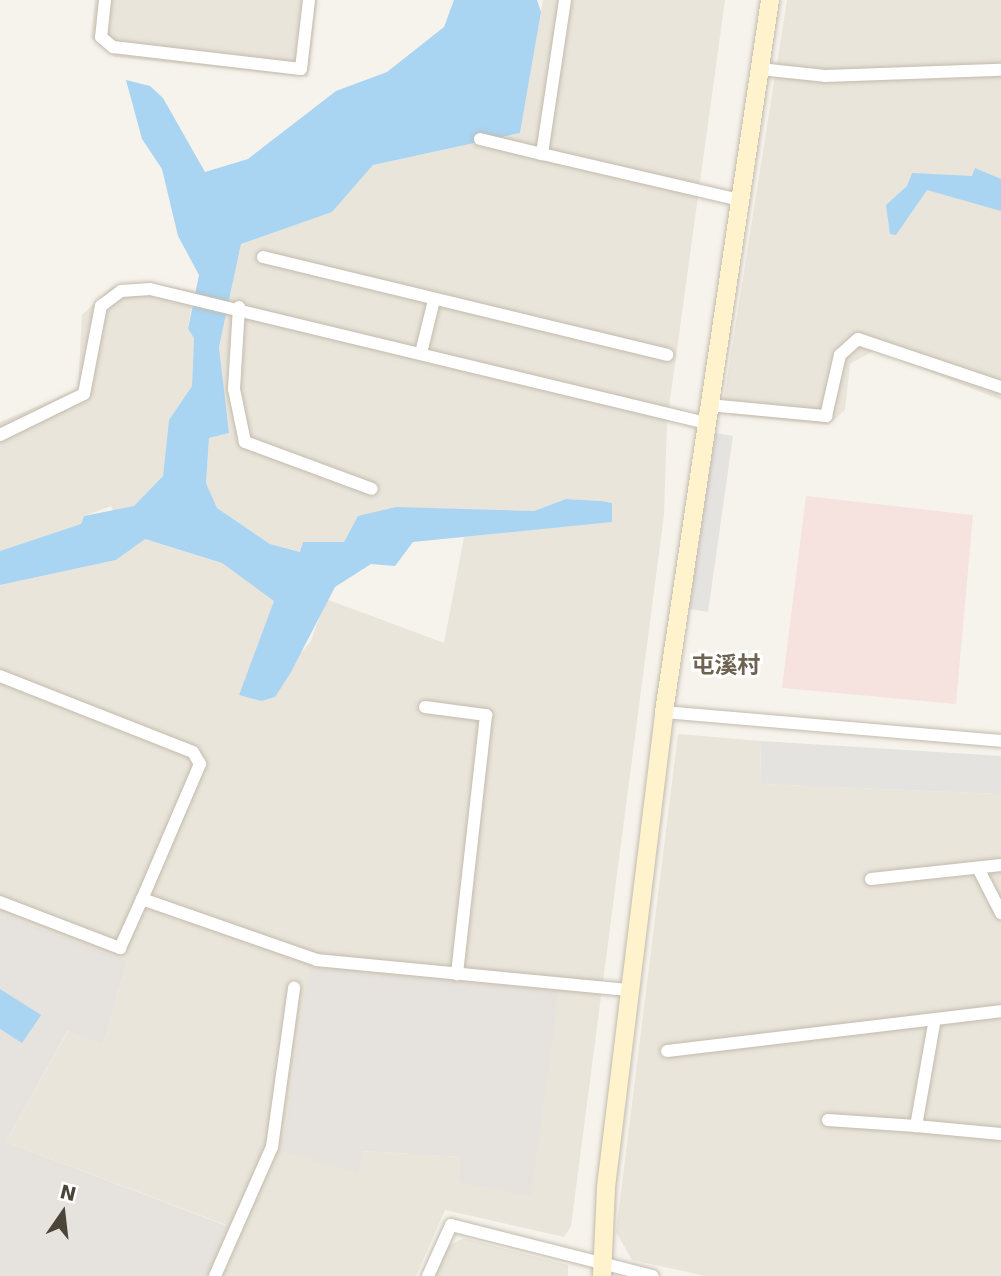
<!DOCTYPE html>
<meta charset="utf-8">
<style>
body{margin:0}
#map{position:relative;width:1001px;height:1276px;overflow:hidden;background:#f6f3ec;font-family:"DejaVu Sans","Noto Sans SC",sans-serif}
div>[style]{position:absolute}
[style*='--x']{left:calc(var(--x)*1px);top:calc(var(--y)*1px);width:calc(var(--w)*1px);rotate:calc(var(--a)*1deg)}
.residential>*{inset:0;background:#eae5da}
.industrial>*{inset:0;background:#e6e2dd}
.medical>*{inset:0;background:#f6e3e0}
.parking>*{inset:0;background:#e5e3e0}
.water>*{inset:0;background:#a9d4f2}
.roads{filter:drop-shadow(0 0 2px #c2bbae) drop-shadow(0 0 2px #c2bbae)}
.minor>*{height:12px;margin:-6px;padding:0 6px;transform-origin:6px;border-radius:6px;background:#fff}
.secondary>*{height:18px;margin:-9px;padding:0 9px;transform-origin:9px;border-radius:9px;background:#fff3cd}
span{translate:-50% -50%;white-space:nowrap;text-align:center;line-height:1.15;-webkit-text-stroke:6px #fff;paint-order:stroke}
.quarter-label{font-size:23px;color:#6e6250;font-weight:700}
.north{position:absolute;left:28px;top:1178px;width:70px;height:70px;-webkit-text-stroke:5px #fff;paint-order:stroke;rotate:14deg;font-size:19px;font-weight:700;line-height:28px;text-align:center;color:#4b4439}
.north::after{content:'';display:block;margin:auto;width:24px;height:32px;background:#4b4439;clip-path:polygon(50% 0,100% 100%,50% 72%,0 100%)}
</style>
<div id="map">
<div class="residential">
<div style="clip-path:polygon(95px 0,317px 0,308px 77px,115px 57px,91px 38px)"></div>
<div style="clip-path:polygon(evenodd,543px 0,725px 0,667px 422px,664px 515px,571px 1226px,564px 1237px,445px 1210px,416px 1276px,208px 1276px,226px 1225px,6px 1142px,69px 1029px,103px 1045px,127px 961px,0 913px,0 585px,116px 560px,144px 539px,222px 563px,275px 601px,239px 695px,261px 701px,311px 641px,326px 599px,444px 643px,464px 537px,612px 521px,612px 503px,601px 501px,566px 499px,534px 511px,415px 508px,358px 516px,344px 542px,304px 542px,301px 552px,270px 544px,217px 508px,206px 483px,209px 438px,229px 433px,219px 347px,241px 244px,332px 212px,373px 165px,520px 133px,543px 0,309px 968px,531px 1196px,460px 1157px,361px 1151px,359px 1173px,309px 968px)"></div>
<div style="clip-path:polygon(787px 0,1001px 0,1001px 400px,875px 350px,850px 364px,845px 410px,828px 425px,730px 415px,724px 398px)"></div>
<div style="clip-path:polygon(147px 282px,194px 291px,188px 329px,194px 338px,192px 386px,169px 420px,163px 476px,134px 506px,114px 513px,111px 506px,84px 516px,81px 524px,0 551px,0 422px,78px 389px,82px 315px,112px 287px)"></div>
<div style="clip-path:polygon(678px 734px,761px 741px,760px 784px,1001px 794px,1001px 1276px,706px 1276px,632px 1260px,616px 1232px)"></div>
<div style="clip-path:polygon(464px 1238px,568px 1265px,568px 1276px,435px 1276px,448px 1246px)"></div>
</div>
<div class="industrial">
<div style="clip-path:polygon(0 913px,127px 961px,103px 1045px,68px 1030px,6px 1142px,227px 1226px,208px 1276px,0 1276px,0 1029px,22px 1042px,40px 1015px,0 989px)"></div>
<div style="clip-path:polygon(309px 968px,559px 991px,531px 1196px,460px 1182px,460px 1157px,362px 1151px,359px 1174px,283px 1151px)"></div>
</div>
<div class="medical">
<div style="clip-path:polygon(806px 496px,973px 515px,956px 704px,782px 688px)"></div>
</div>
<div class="parking">
<div style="clip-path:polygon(715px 433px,733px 436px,708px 612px,689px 609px)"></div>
<div style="clip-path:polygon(761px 741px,1001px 756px,1001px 794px,760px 784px)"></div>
</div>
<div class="water">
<div style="clip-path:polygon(454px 0,537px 0,541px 12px,520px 133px,373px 165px,332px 212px,241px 244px,219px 347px,229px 433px,209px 438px,206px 483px,217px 508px,270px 544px,300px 552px,303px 542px,344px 542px,358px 516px,396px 507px,534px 511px,566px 499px,601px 501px,612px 503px,612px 522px,413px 542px,395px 566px,371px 564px,335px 587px,291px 672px,275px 697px,261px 701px,239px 695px,274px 601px,222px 563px,145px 539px,116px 560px,0 585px,0 551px,81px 524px,84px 516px,134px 506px,163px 476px,169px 420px,192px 386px,194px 338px,188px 329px,199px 275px,178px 236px,162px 169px,142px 139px,126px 80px,150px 86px,163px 98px,205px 172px,248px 159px,336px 91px,387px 72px,444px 27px)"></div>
<div style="clip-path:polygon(975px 168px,1001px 179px,1001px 211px,927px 190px,896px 235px,890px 234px,886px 205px,907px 186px,912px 173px,972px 176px)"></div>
<div style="clip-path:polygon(0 989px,41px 1015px,22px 1043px,0 1029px)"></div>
</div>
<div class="roads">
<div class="minor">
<div style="--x:105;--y:0;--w:37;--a:96"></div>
<div style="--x:101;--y:37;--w:16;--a:40"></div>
<div style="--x:113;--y:47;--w:189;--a:6.7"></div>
<div style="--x:301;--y:69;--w:69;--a:-83.4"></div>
<div style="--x:565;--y:0;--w:156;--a:98.5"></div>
<div style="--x:542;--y:154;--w:203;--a:13.1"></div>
<div style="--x:760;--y:69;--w:65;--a:6.1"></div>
<div style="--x:825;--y:76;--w:176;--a:-2"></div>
<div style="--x:480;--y:139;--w:64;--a:13.6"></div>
<div style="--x:263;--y:257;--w:416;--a:13.6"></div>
<div style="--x:239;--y:307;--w:82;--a:93.5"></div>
<div style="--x:234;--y:389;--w:54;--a:78.3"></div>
<div style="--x:245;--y:442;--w:135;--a:20.3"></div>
<div style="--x:421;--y:353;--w:55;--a:-76.2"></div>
<div style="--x:709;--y:405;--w:118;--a:5.4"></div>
<div style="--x:826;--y:416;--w:63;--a:-77.1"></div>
<div style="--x:840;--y:355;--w:24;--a:-42"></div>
<div style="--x:858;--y:339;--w:151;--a:18.6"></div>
<div style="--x:0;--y:435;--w:93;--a:-26"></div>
<div style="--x:84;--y:394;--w:90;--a:-79.1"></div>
<div style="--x:101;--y:306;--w:25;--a:-37"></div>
<div style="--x:121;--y:291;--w:29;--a:-4"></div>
<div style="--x:150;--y:289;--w:572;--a:13.55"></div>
<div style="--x:0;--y:676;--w:207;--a:21.5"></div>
<div style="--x:193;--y:752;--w:14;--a:60"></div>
<div style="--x:200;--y:764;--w:147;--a:113.2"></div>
<div style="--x:142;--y:899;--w:185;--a:19.2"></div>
<div style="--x:317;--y:960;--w:314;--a:5.5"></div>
<div style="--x:425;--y:707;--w:62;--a:7.5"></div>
<div style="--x:486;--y:715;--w:261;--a:96.4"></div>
<div style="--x:664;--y:712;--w:338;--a:4.9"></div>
<div style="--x:978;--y:868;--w:51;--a:62.9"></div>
<div style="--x:871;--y:879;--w:131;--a:-6.1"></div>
<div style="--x:0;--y:902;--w:129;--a:21"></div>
<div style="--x:120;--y:948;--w:54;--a:-65.8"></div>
<div style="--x:934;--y:1024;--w:104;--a:100"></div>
<div style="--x:916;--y:1126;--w:85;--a:5.4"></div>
<div style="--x:667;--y:1051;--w:336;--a:-6.8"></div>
<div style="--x:828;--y:1120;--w:88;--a:3.9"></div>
<div style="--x:215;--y:1276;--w:141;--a:-66.2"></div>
<div style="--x:272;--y:1147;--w:161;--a:-82.1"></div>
<div style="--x:428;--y:1276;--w:56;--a:-65.7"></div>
<div style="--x:451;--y:1225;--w:208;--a:14.2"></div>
</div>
<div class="secondary">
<div style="--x:602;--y:1276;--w:89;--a:-87.4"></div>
<div style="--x:606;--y:1187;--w:479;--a:-83"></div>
<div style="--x:664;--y:712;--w:720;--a:-81.53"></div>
</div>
</div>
<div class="quarter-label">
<span style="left:726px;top:665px">屯溪村</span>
</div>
<div class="north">N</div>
</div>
